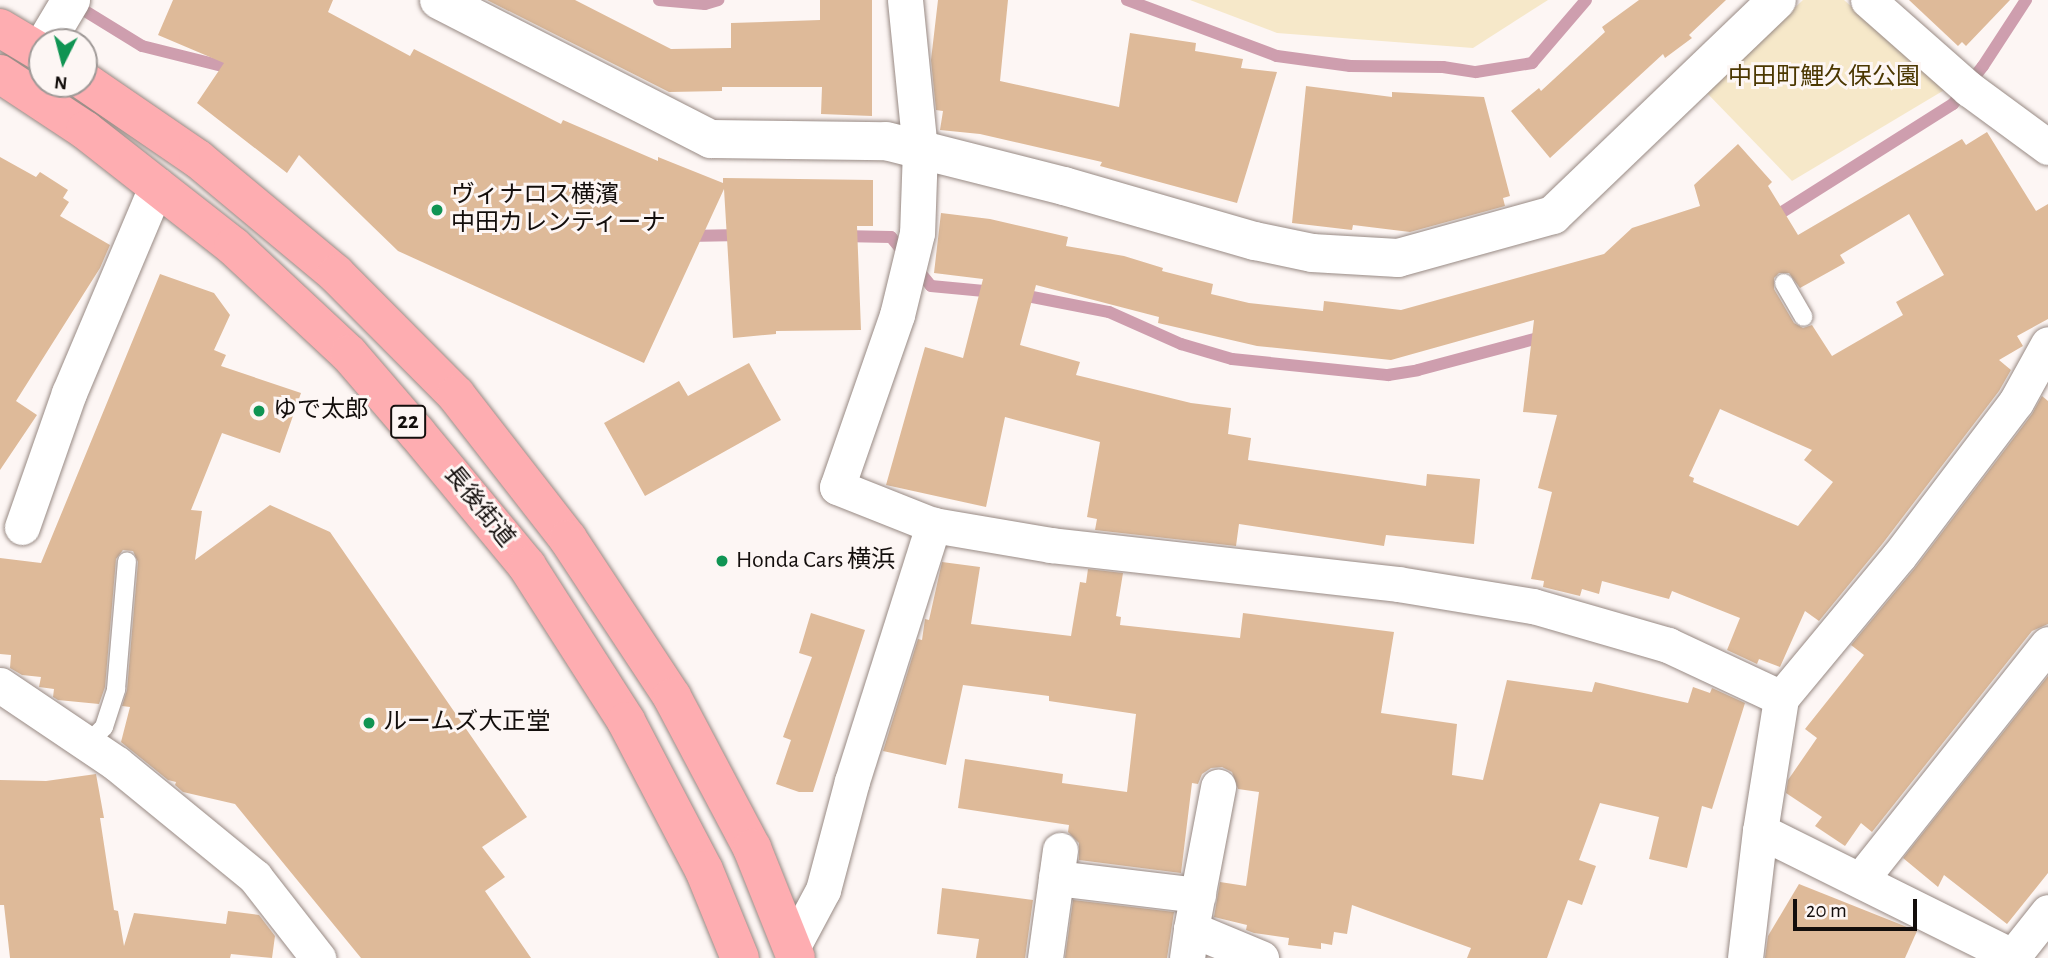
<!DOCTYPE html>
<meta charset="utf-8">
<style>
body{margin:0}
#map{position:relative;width:2048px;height:958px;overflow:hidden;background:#fdf6f4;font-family:"Alegreya Sans","Noto Sans JP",sans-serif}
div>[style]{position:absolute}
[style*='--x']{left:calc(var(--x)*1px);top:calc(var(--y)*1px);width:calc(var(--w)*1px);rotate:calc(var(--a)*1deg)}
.green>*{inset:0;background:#f6e8c9}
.stream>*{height:12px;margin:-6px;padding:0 6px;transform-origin:6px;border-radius:6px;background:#ce9eae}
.building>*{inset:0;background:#deba99}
.roads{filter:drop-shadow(0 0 2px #988a84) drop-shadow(0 0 2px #988a84)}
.service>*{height:18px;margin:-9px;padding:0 9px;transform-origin:9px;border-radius:9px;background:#fff}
.minor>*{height:35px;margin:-17.5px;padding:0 17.5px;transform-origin:17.5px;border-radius:17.5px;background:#fff}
.tertiary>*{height:38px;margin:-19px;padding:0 19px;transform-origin:19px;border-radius:19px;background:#fff}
.primary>*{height:38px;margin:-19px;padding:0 19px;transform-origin:19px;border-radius:19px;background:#feadb1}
.dots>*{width:19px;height:19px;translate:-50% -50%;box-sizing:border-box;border:4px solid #fdf6f4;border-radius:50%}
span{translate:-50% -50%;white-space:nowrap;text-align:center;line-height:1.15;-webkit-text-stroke:6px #fdf6f4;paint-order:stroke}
.shield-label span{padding:2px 5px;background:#fdf6f4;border:2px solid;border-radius:5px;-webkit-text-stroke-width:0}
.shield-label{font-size:23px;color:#130e0c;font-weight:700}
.park-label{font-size:24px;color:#4b3700}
.poi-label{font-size:24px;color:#130e0c}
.left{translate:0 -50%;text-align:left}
.street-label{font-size:24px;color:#130e0c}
.north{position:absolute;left:28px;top:28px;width:70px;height:70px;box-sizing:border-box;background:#fdf6f4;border:2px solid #9f9997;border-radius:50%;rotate:186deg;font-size:19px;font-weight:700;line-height:28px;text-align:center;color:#130e0c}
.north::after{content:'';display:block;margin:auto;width:24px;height:32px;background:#109453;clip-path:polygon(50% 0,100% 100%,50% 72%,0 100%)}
.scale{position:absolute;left:1793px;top:899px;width:124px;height:32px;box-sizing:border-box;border:4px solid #130e0c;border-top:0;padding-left:9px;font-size:21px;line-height:24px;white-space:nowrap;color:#130e0c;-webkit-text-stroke:5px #fdf6f4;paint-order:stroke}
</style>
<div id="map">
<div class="green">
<div style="clip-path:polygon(1190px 0,1548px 0,1473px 48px,1277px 33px)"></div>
<div style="clip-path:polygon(1803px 0,1844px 0,1946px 89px,1792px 181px,1705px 91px)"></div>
</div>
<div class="stream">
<div style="--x:659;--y:0;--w:46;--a:5"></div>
<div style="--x:705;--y:4;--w:14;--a:-17"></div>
<div style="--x:1127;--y:0;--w:160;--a:20.5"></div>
<div style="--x:1277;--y:56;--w:74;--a:7.8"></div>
<div style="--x:1350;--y:66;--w:93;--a:0.6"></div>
<div style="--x:1443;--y:67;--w:33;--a:9"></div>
<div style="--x:1476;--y:72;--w:57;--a:-9.1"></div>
<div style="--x:1532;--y:63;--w:83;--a:-49.4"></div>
<div style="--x:72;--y:3;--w:82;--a:31.6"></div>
<div style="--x:142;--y:46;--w:99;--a:14"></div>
<div style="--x:1771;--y:219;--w:215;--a:-32.3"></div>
<div style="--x:1953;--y:104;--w:48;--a:-51.7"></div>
<div style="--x:1983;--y:66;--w:79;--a:-56.9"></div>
<div style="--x:687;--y:236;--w:55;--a:-1"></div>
<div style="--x:841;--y:236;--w:50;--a:1.1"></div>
<div style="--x:891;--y:237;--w:63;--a:50.8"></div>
<div style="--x:931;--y:286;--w:64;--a:5.4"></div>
<div style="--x:1017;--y:294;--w:94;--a:11.1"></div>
<div style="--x:1109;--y:312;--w:79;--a:24"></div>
<div style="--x:1181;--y:344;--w:53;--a:16.4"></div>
<div style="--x:1232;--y:359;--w:157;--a:5.9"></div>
<div style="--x:1388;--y:375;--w:30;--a:-9"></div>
<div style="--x:1418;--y:370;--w:132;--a:-14.9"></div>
</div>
<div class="building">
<div style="clip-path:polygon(173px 0,333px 0,328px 12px,410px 56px,414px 49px,561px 124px,563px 120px,658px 161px,658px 157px,723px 183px,723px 178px,873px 180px,873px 226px,857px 226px,861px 330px,776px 331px,776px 334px,733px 338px,724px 189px,644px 363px,398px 251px,299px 155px,287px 173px,197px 103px,224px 63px,158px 35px)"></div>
<div style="clip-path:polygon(487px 0,575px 0,671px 49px,731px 48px,731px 23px,820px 20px,820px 0,872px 0,872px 116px,821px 114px,822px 87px,722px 87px,722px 91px,669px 92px)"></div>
<div style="clip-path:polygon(938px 0,1008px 0,1000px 81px,1119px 107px,1130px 33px,1196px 43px,1195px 51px,1243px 59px,1241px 68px,1277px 72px,1237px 203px,1100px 166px,1102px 162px,980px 134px,940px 130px,943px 111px,936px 110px,931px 60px)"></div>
<div style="clip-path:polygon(1639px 0,1726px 0,1689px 35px,1692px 38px,1665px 58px,1663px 54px,1550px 158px,1511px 111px,1539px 88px,1541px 91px,1605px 32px,1602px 27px)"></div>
<div style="clip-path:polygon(1909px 0,2010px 0,1966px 46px,1962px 42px,1958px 46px)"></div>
<div style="clip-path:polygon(1306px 86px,1392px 97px,1392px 92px,1484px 97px,1510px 196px,1503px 198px,1505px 206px,1410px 232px,1353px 225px,1352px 230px,1292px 223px)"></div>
<div style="clip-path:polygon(evenodd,1987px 132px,2036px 211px,2048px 204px,2048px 319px,2017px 336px,2023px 346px,1999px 360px,2011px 370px,1999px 391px,1883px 543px,1819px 621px,1805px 611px,1780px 667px,1759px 659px,1757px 664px,1727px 650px,1740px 618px,1672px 591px,1669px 599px,1602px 581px,1599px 594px,1582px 589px,1580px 596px,1543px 587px,1544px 581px,1531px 579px,1552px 492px,1538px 488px,1557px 415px,1523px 412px,1534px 320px,1391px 360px,1257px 346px,1158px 323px,1159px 317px,1036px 285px,1020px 345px,1080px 362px,1076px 375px,1191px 403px,1231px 408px,1228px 434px,1251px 438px,1248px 460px,1426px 486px,1427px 474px,1480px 479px,1474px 544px,1386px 535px,1384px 546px,1239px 524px,1236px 546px,1095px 530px,1097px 519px,1087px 517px,1100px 442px,1005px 417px,986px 507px,886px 485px,925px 347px,963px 358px,983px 279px,934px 273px,941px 213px,990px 219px,1068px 237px,1066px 246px,1124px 256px,1163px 268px,1162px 271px,1213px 284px,1211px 294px,1249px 303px,1323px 311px,1324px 301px,1401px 310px,1604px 254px,1632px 228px,1700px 206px,1694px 185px,1738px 144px,1772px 182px,1768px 186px,1798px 235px,1962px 139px,1966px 145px,1987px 132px,1909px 214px,1944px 275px,1896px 302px,1903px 315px,1832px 356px,1812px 325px,1803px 328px,1794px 323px,1774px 289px,1774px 278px,1779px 273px,1789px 273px,1800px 288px,1845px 263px,1840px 255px,1909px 214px,1987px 132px,1720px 409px,1812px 450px,1804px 460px,1833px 482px,1798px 526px,1693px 482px,1694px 478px,1689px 476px,1720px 409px)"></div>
<div style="clip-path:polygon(0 157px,36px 177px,40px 172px,68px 190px,63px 198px,69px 202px,60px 216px,110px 245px,100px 268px,16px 401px,37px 415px,0 470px)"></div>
<div style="clip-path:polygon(160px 274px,214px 293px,230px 315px,214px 350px,226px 355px,221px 366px,301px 393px,280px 453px,222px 433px,191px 510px,202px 511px,195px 560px,270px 505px,330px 532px,527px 817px,482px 847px,505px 877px,485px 891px,531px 958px,361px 958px,235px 804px,183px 792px,175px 785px,176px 782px,168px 780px,121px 742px,130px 707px,122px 706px,127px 690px,138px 562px,133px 551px,123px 550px,116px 559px,105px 687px,99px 704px,58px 700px,53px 697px,54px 689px,39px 687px,41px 677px,22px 675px,10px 668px,11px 655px,0 654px,0 558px,41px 563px)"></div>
<div style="clip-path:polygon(749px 363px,781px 420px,645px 496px,604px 423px,679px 381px,688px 396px)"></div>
<div style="clip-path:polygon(2042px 396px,2048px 401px,2048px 624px,2032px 631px,1872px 832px,1861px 823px,1845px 846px,1815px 826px,1822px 817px,1786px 793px,1788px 780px,1817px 738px,1805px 729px,1864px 655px,1851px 645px,1915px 568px,2032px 414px)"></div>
<div style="clip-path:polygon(942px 562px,980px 567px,971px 624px,1071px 636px,1080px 582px,1086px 583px,1088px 569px,1123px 573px,1116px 616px,1121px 617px,1120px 625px,1240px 638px,1243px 613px,1394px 632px,1381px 713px,1457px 724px,1452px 775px,1483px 780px,1507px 680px,1592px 692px,1595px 682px,1688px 703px,1693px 687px,1710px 693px,1712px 688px,1745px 703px,1712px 809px,1702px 806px,1687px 868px,1649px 859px,1659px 817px,1600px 803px,1579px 860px,1596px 866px,1582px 905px,1568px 900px,1547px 958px,1467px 958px,1471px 948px,1352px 905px,1347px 934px,1334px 932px,1332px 945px,1321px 943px,1321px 949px,1288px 945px,1289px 938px,1254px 933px,1246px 930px,1247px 925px,1214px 917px,1220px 882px,1246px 886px,1259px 792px,1238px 789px,1232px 772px,1222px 767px,1211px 768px,1202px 774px,1198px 784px,1192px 783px,1181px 873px,1079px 860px,1079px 843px,1068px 832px,1069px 825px,958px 808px,965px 759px,1063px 774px,1062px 783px,1127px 792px,1136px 714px,1049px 701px,1049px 696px,963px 685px,946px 765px,883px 751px,918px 639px,922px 640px,925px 619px,929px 620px)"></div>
<div style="clip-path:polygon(811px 613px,865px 630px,813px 792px,799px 792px,776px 784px,791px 740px,783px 737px,812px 657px,799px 653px)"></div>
<div style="clip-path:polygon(2048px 676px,2048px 873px,2007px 924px,1944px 875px,1938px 887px,1903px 858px)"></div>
<div style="clip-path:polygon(96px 774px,104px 818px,100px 818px,114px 910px,118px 911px,124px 946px,134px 913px,226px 924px,228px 911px,259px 915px,275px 936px,272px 958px,231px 954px,230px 958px,10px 958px,4px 905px,0 905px,0 780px,46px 781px)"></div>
<div style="clip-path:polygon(1799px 884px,1917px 931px,1905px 958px,1765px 958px,1768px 936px)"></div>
<div style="clip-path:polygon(942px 888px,1033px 900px,1025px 958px,976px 958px,979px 939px,937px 934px)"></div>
<div style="clip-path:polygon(1073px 900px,1174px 912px,1167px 958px,1065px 958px)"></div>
</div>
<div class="roads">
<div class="service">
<div style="--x:1784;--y:283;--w:39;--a:60"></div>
<div style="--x:87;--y:744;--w:24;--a:-45"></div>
<div style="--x:104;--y:727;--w:40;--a:-72"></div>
<div style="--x:116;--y:689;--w:128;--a:-85.1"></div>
</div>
<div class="minor">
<div style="--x:905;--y:0;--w:150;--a:84.3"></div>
<div style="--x:920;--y:149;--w:84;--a:92"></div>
<div style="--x:917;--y:233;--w:84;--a:103.7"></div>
<div style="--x:897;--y:315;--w:182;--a:109.2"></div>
<div style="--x:837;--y:487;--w:103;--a:21.6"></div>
<div style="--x:933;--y:525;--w:120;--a:9.6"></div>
<div style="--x:1051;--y:545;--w:349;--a:6.4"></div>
<div style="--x:1398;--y:584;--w:137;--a:9.3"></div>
<div style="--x:1533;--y:606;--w:141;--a:16.1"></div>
<div style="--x:1668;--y:645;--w:125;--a:25.1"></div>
<div style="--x:1868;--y:0;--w:135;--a:41.4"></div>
<div style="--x:1969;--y:89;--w:98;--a:36.3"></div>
<div style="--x:22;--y:527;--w:142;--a:-70.7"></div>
<div style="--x:69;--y:393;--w:226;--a:-67.1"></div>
<div style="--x:0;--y:685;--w:141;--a:34"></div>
<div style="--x:117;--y:764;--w:178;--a:39.3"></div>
<div style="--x:255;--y:877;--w:103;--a:52.1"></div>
<div style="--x:1760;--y:831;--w:286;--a:26.4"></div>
<div style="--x:1056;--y:878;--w:143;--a:6.8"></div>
<div style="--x:1861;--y:879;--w:300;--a:-51.5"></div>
<div style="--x:1191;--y:929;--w:145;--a:-79.2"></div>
<div style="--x:792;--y:948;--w:66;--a:-61.9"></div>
<div style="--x:823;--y:890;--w:113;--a:-75.1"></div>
<div style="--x:852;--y:781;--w:269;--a:-72.4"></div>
<div style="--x:2013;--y:956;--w:56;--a:-51.5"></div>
<div style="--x:1045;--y:958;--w:109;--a:-82.1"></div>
<div style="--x:1187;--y:958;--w:29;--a:-82"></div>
<div style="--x:1191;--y:929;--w:76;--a:22.5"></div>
<div style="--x:1745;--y:958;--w:128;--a:-83.3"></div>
<div style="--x:1760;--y:831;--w:135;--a:-81"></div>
<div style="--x:1781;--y:698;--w:185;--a:-50.3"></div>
<div style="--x:1899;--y:556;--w:193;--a:-52.8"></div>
<div style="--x:2016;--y:402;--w:66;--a:-61.1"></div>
</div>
<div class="tertiary">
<div style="--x:439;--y:0;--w:305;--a:27.1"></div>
<div style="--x:711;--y:139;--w:175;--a:0.7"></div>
<div style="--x:886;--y:141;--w:184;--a:14.2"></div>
<div style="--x:1064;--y:186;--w:199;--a:16.1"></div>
<div style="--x:1255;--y:241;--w:58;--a:11.9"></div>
<div style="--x:1312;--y:253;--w:86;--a:3.3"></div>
<div style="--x:1398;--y:258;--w:161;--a:-15.5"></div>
<div style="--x:1553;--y:215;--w:310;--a:-43.8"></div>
<div style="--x:46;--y:42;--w:49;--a:-59.2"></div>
</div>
<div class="primary">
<div style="--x:0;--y:28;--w:49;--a:30.8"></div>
<div style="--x:0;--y:74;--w:102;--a:33.4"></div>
<div style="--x:85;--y:130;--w:188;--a:38.1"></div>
<div style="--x:233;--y:246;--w:158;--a:43"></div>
<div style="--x:349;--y:354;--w:104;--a:49.3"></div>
<div style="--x:417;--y:433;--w:173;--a:50.4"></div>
<div style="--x:527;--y:566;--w:184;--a:57.4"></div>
<div style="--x:626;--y:721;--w:168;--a:62.4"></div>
<div style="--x:704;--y:870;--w:95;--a:67.8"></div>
<div style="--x:84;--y:81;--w:138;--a:34.4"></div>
<div style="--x:198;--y:159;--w:180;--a:39.8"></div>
<div style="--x:336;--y:274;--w:170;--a:45.2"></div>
<div style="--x:456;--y:395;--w:182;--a:52.1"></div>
<div style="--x:568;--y:539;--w:189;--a:56.6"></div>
<div style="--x:672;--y:697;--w:171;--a:62.1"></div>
<div style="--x:752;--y:848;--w:118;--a:68.2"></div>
</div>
</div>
<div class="dots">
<div style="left:437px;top:210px;background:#109453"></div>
<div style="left:259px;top:411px;background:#109453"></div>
<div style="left:722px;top:561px;background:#109453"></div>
<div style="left:369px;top:723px;background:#109453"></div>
</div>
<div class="shield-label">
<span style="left:408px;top:422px">22</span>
</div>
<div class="park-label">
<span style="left:1824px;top:78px">中田町鯉久保公園</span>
</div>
<div class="poi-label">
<span class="left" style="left:451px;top:210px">ヴィナロス横濱<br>中田カレンティーナ</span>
<span class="left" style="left:273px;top:411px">ゆで太郎</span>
<span class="left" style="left:736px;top:561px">Honda Cars 横浜</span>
<span class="left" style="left:383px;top:723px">ルームズ大正堂</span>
</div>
<div class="street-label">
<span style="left:479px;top:507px;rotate:51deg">長後街道</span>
</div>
<div class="north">N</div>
<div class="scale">20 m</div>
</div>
